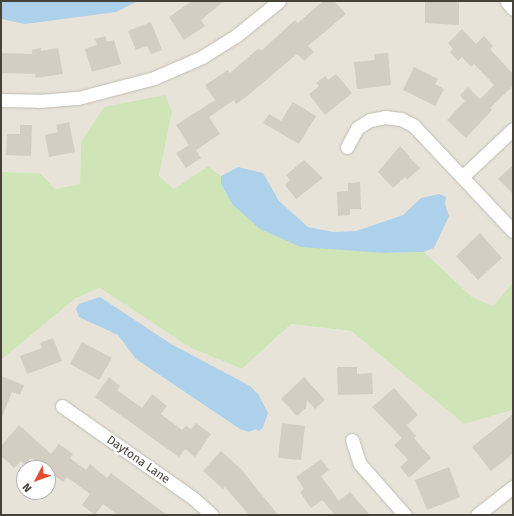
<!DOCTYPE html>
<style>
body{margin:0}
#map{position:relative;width:514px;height:516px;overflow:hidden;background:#f4f1ea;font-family:"Fira Sans",sans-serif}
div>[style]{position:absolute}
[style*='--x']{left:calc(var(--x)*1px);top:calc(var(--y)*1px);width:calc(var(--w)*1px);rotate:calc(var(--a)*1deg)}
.residential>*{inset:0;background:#e7e3d9}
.green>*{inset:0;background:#cfe4b7}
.water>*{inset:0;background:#add1ea}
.building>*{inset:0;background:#d4cdc1}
.roads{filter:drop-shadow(0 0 1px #c1bbb1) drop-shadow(0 0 1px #c1bbb1)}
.minor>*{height:13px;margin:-6.5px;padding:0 6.5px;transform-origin:6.5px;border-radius:6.5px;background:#fff}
span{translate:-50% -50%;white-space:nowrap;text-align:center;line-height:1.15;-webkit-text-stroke:4px #fff;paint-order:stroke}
.street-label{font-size:12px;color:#474239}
.frame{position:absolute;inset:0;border:2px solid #474239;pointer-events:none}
.north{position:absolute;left:16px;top:460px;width:40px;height:40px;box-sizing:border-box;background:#fff;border:1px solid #b5b3b0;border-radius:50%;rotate:229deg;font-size:11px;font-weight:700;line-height:16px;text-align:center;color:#474239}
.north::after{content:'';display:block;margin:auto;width:14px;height:18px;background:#e64c2f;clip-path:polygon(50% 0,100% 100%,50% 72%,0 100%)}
</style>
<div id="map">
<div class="residential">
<div style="clip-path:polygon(1px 1px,513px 1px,513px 282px,493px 306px,472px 297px,424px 252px,434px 248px,447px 209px,445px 205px,421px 199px,403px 215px,356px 231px,334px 232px,308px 227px,295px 218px,279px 201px,262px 173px,238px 167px,221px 176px,208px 166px,174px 189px,159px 176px,172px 112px,81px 142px,80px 184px,55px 189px,40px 173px,1px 172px)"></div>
<div style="clip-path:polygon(evenodd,100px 288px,191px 348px,242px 369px,291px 324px,351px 331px,464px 424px,513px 410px,513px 515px,1px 515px,1px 360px,76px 298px,100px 288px,24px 468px,48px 468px,48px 492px,24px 492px,24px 468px)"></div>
</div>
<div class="green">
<div style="clip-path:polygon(165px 95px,172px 112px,159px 176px,174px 189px,208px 166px,221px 176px,221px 184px,232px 204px,385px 253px,424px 252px,472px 297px,493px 306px,513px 282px,513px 410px,464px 424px,351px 331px,291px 324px,242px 369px,191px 348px,100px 288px,76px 298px,1px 360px,1px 172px,40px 173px,55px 189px,80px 184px,81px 142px,104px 107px)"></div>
</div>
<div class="water">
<div style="clip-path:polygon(1px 1px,138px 1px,116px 12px,25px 24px,1px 19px)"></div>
<div style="clip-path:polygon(238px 167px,263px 173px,279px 201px,308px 227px,334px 232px,356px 231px,403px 215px,421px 198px,439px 194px,446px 197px,445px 204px,449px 216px,434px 248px,424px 252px,385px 253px,301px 247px,260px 229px,232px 204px,221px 184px,221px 176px)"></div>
<div style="clip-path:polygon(100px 297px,171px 344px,250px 386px,258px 394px,268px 413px,263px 427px,259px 431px,256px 429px,249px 432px,240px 429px,136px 359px,118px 335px,79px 317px,76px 309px,79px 304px)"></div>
</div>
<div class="building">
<div style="clip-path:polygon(192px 1px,224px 1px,201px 20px,205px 26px,184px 40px,169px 17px)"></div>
<div style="clip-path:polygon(323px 1px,334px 1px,346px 14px,308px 46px,314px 52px,304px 61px,297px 54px,246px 97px,236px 104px,234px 100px,209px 117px,220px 134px,196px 150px,201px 158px,186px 168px,176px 153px,189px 145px,176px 125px,215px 100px,205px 85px,228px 70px,230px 73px,259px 48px,261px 51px,295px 20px,298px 23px)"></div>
<div style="clip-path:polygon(425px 1px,459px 1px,459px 25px,425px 23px)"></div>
<div style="clip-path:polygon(151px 22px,162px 50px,151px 54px,147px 46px,136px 50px,128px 31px)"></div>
<div style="clip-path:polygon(462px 29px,476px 44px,484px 36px,493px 46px,490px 49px,513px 74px,513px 86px,490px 108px,492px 110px,466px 138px,447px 120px,465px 101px,460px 95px,468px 87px,480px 99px,494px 85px,474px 64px,471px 67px,462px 57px,458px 61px,450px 52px,453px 49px,448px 43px)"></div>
<div style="clip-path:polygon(105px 36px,107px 42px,114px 40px,121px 64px,92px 72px,85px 49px,97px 45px,95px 39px)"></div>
<div style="clip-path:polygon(41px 48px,41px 51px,58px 48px,63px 74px,36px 78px,35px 74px,1px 73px,1px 53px,32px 54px,32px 50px)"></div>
<div style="clip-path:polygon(388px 53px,391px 85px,357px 89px,354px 62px,375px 60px,374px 54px)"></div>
<div style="clip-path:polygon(414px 67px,438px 79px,435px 84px,444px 89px,435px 106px,403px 90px)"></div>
<div style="clip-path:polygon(336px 74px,352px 93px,325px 115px,309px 94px,319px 86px,316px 83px,325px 76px,328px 80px)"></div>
<div style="clip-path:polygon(293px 102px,316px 116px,299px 144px,263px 123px,269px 114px,281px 121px)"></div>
<div style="clip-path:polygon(69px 122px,75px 152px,49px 157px,45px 135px,58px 132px,56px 125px)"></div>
<div style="clip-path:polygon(20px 125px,32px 125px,31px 156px,6px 155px,7px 134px,20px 134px)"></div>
<div style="clip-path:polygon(400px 146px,410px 157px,408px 160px,410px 158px,420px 168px,407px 180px,405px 177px,393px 188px,378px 172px)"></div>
<div style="clip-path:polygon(304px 160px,323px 178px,296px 199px,285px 185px,290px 180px,286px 175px)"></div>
<div style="clip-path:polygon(513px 165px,513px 194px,498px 179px)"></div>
<div style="clip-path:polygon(360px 182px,361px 209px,350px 209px,350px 215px,338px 216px,337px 192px,348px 191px,348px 183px)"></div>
<div style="clip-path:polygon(480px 233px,502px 258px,478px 280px,456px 256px)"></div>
<div style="clip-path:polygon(53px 338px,62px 361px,27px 374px,20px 356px,42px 348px,40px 343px)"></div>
<div style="clip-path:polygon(82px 342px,112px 358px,99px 380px,70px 364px)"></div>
<div style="clip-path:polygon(337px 367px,357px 367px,357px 374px,372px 373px,373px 394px,338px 395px)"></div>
<div style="clip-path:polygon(1px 376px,24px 385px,20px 395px,12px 392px,1px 419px)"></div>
<div style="clip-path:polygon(109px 377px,120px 386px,117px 390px,142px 408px,152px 394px,167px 406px,161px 414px,182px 430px,186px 426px,191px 429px,196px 423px,211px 434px,195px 457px,185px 449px,179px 457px,95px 397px)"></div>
<div style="clip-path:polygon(304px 377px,325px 400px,315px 409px,307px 400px,306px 408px,297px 416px,281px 399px)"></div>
<div style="clip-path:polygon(394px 388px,418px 415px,407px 425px,416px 436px,414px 438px,431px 458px,409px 478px,400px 467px,408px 460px,394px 445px,402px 438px,372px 407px)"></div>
<div style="clip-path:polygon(513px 414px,513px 454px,491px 471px,472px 447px)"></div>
<div style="clip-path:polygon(282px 423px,305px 426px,301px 460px,278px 458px)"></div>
<div style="clip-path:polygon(19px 425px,51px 454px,59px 444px,73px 454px,70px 458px,86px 470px,90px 464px,107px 478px,111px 473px,167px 515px,118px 515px,103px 504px,95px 515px,82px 505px,90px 494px,67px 477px,63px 482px,31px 458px,25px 465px,21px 461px,14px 468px,1px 456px,1px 446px)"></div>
<div style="clip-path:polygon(221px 451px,241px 469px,278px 515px,249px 515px,225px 487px,223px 489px,203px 471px)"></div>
<div style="clip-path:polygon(321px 459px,329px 470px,321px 476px,339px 501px,350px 492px,370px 515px,335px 515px,322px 500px,311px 508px,300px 492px,304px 489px,296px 477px)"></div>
<div style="clip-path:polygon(449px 467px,460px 497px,427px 510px,415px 480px)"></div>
</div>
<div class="roads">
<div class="minor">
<div style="--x:507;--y:2;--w:9;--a:49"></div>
<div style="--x:1;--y:100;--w:39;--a:1"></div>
<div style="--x:40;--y:101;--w:38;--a:-5"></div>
<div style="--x:78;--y:98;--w:79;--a:-14.7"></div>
<div style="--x:154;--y:78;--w:52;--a:-23.6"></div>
<div style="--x:202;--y:57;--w:41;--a:-32.2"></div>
<div style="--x:237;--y:35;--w:54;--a:-39"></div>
<div style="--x:347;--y:147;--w:21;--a:-62"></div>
<div style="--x:357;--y:128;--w:15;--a:-32"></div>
<div style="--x:370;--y:120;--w:15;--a:-11"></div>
<div style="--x:385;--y:117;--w:16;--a:7"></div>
<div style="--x:401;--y:119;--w:13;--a:27"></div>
<div style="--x:413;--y:125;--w:146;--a:46.7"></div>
<div style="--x:462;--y:177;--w:70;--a:-43.3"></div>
<div style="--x:62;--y:406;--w:160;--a:35.1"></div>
<div style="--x:193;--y:498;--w:25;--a:42"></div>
<div style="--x:352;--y:440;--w:25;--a:72"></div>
<div style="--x:360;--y:464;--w:68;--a:48.6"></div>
<div style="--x:477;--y:515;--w:46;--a:-37.9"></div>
</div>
</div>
<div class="street-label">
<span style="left:138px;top:460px;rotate:35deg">Daytona Lane</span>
</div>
<div class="frame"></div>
<div class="north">N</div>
</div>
